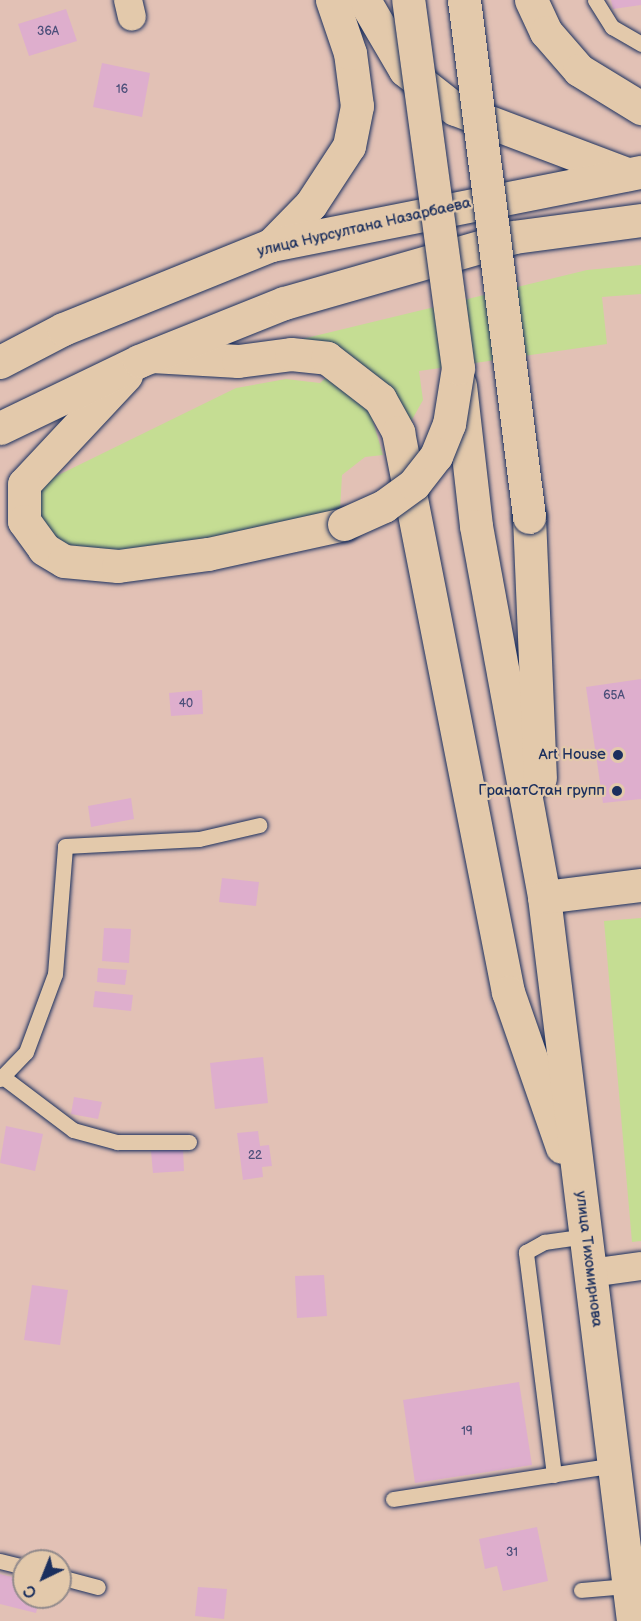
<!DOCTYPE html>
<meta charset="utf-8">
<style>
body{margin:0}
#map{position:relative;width:641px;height:1621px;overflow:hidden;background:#e2c1b5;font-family:"Balsamiq Sans",sans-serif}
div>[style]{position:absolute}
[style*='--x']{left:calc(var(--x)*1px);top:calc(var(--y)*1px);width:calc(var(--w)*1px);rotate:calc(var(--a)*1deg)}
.green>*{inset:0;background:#c5dd93}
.building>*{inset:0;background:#deaecd}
.roads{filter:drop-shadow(0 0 2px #1b2f5e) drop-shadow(0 0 2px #1b2f5e)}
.lane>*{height:15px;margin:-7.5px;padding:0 7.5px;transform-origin:7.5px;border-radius:7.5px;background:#e3c9ab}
.street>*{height:28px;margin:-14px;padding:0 14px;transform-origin:14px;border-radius:14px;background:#e3c9ab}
.secondary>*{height:33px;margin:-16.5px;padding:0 16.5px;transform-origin:16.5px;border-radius:16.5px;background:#e3c9ab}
.primary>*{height:33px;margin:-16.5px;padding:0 16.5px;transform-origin:16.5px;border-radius:16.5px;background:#e3c9ab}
.bridges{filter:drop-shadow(0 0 2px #1b2f5e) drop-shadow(0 0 2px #1b2f5e)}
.secondary-bridge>*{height:33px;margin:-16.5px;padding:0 16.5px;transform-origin:16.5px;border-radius:16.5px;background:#e3c9ab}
.primary-bridge>*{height:33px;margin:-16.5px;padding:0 16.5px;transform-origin:16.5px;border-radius:16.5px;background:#e3c9ab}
.dots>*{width:16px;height:16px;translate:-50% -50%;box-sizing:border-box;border:3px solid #e3c9ab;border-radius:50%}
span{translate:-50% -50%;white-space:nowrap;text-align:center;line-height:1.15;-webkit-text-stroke:4.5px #e3c9ab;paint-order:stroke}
.number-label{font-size:12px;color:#4c4f7a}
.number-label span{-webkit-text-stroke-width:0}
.street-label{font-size:15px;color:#1b2f5e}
.poi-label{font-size:15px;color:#1b2f5e}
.right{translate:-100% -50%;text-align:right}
.north{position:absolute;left:12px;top:1549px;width:60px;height:60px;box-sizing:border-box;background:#e3c9ab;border:2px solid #938b8c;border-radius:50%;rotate:223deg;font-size:16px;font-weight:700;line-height:24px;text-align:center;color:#1b2f5e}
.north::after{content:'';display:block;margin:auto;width:21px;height:27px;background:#1b2f5e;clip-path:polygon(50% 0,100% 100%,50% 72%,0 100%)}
</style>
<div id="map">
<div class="green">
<div style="clip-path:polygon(641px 265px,641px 294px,602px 297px,607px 344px,419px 371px,423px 400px,404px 434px,298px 340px,587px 270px)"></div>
<div style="clip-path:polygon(330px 374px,370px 411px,383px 455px,365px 457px,342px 475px,340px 510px,195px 542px,73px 557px,40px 535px,38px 485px,236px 388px,286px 379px,320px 383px)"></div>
<div style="clip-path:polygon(641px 918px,641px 1241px,632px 1242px,604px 921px)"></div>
</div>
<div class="building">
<div style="clip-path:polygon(611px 0,641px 0,641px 5px,613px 9px)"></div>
<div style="clip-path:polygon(66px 9px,77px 41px,29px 56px,18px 24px)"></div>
<div style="clip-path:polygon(102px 63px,150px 73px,142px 117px,93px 107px)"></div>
<div style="clip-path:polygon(641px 679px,641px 799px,603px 803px,586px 687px)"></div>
<div style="clip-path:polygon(202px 690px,203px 714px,171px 716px,169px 693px)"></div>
<div style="clip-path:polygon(131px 798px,134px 819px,91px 827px,88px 806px)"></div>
<div style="clip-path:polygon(222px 878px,259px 882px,256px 906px,219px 902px)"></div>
<div style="clip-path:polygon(104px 928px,131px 929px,129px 963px,102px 961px)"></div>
<div style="clip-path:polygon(98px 968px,127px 970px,125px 985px,97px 982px)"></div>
<div style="clip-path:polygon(95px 991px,133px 995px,131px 1011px,93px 1007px)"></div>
<div style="clip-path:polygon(263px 1057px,268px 1103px,215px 1109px,210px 1063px)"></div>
<div style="clip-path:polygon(74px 1097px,102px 1102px,98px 1119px,71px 1114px)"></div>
<div style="clip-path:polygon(6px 1126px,43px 1134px,35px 1171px,0 1163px)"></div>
<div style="clip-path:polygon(258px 1131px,260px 1146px,269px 1145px,272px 1166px,262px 1167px,263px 1177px,243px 1180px,237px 1133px)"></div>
<div style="clip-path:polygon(183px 1149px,184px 1171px,153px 1173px,151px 1151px)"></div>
<div style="clip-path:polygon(324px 1275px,327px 1316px,297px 1318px,295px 1276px)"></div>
<div style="clip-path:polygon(32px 1285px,68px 1290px,60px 1345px,24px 1340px)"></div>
<div style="clip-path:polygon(519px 1382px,532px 1465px,415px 1483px,403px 1400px)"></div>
<div style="clip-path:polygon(537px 1527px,548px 1581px,503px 1591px,497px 1566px,485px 1569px,479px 1539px)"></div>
<div style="clip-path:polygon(0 1574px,24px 1580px,24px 1597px,40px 1597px,36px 1613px,0 1604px)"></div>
<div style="clip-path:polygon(198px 1587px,227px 1589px,224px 1619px,195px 1616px)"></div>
</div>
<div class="roads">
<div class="lane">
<div style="--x:595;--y:0;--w:32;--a:58"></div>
<div style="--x:612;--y:27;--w:34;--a:30"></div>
<div style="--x:3;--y:1077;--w:88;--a:37.1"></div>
<div style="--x:73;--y:1130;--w:46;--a:15.3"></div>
<div style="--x:117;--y:1142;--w:72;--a:0"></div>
<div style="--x:0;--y:1079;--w:37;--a:-46"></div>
<div style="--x:26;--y:1052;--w:83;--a:-69.6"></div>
<div style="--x:55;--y:974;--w:128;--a:-85.5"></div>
<div style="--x:65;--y:846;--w:134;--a:-3"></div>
<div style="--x:199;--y:839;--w:62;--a:-13.1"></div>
<div style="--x:554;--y:1475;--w:225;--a:-97.2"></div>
<div style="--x:526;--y:1252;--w:21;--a:-29"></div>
<div style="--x:544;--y:1242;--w:42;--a:-8.1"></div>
<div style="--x:393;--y:1499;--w:224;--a:-8.7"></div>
<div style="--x:0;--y:1561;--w:25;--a:14"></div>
<div style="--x:60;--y:1577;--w:39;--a:15"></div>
<div style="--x:581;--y:1590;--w:47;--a:-4.9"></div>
</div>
<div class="street">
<div style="--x:128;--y:0;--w:17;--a:77"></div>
<div style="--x:591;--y:1273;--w:50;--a:-8"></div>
</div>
<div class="secondary">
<div style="--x:152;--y:356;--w:86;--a:3.3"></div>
<div style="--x:238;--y:361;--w:53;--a:-7.5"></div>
<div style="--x:291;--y:354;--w:36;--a:6"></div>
<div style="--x:327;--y:358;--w:67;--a:37.7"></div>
<div style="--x:380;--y:399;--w:38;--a:61"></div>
<div style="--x:398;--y:432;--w:571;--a:78.89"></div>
<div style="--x:508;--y:992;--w:164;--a:70.8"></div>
<div style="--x:460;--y:385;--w:142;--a:83.5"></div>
<div style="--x:476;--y:526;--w:377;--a:79.6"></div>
<div style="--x:544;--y:897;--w:729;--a:82.99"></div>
<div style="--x:529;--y:517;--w:261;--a:87.6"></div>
<div style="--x:544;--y:897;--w:98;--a:-7.1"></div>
</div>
<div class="primary">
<div style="--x:364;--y:0;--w:81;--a:59.6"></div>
<div style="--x:405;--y:70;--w:63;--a:38"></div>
<div style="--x:455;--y:109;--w:184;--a:20.7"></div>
<div style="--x:531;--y:0;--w:35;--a:65"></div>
<div style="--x:546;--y:32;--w:50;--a:49"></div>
<div style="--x:579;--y:70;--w:73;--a:31.5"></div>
<div style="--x:271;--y:245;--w:57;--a:-45.7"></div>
<div style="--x:311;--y:204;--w:69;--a:-56.8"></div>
<div style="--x:349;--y:146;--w:41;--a:-78.7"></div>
<div style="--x:357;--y:106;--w:53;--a:-97.5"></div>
<div style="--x:350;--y:53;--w:56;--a:-108.8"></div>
<div style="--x:0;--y:362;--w:71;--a:-27.6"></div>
<div style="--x:63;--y:329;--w:224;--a:-22"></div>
<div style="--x:271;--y:245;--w:377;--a:-11.2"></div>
<div style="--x:126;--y:375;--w:149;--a:133.1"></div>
<div style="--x:24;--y:484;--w:37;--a:90"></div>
<div style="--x:24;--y:521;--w:34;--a:54"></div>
<div style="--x:44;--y:549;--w:23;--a:31"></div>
<div style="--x:64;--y:561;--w:54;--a:5.3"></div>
<div style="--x:118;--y:566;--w:91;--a:-7.6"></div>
<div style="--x:208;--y:554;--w:139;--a:-12.4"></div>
<div style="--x:0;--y:428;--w:154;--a:-25.7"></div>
<div style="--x:139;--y:361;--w:156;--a:-21.8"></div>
<div style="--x:284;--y:303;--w:239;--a:-16"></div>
<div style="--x:514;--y:237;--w:128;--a:-7.6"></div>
</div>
</div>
<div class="bridges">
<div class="secondary-bridge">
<div style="--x:464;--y:0;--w:521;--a:82.83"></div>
</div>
<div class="primary-bridge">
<div style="--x:344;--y:524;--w:44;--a:-24.2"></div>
<div style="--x:384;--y:506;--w:37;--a:-36"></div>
<div style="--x:414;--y:484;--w:36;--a:-52"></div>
<div style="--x:436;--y:456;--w:35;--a:-68"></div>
<div style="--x:449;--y:424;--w:57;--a:-80.9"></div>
<div style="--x:458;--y:368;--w:371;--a:-97.7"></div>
</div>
</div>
<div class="dots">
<div style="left:618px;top:755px;background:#1b2f5e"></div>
<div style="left:617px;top:791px;background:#1b2f5e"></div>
</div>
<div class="number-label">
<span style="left:48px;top:32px">36А</span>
<span style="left:122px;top:90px">16</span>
<span style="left:614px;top:696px">65А</span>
<span style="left:186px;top:704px">40</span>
<span style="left:255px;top:1156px">22</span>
<span style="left:467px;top:1432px">19</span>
<span style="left:512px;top:1553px">31</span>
</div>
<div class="street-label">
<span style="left:364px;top:227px;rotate:-13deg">улица Нурсултана Назарбаева</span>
<span style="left:589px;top:1259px;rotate:83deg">улица Тихомирнова</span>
</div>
<div class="poi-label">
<span class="right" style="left:606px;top:755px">Art House</span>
<span class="right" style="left:605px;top:791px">ГранатСтан групп</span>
</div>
<div class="north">С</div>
</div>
